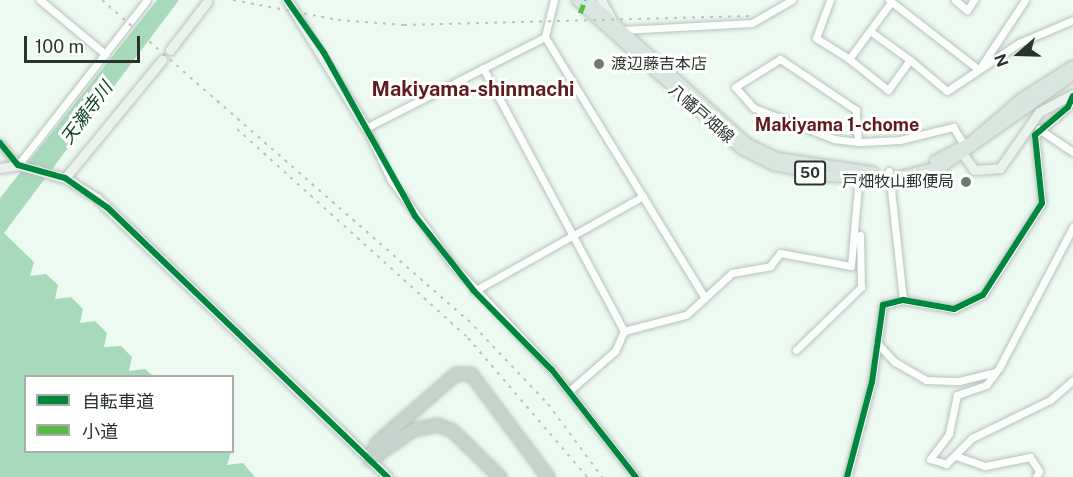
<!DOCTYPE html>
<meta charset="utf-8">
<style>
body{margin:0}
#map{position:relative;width:1073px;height:477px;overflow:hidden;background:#edfaf1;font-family:"Public Sans","Noto Sans JP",sans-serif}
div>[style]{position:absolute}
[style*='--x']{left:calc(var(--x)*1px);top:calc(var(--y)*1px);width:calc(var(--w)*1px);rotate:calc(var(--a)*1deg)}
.water>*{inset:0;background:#a7daba}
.roads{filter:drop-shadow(0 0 2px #b7c2bb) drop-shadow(0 0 2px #b7c2bb)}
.street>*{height:7px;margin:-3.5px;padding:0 3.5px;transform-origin:3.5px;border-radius:3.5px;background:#fcfefd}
.secondary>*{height:9px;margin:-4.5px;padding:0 4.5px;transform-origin:4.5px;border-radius:4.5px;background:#ebf2ee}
.primary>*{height:10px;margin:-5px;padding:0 5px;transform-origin:5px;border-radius:5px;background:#d9e5df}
.highway>*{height:12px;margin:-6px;padding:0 6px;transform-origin:6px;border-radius:6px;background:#c4d4cc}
.rail>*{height:2px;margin-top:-1px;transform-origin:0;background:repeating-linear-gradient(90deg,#bdc0be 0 3px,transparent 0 9px)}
.quiet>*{height:4.5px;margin-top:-2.25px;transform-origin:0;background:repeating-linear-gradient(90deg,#58b947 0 9px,transparent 0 13.5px)}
.cycleway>*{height:6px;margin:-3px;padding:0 3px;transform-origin:3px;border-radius:3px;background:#00873e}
.dots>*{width:16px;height:16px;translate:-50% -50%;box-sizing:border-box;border:3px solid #fff;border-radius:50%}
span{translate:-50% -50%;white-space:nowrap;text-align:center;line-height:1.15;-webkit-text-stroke:6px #fff;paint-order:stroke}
.shield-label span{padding:2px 4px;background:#fff;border:2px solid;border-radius:4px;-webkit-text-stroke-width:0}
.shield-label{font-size:15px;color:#29342c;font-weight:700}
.poi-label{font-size:16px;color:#29342c}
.left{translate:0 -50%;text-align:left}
.right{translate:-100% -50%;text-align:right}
.street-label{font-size:16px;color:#29342c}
.water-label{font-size:18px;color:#073f24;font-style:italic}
.neighbourhood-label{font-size:18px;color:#601b1f;font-weight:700}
.quarter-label{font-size:20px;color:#601b1f;font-weight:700}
.legend{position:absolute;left:24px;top:375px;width:210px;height:78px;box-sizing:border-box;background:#fff;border:2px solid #a9aeab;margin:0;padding:8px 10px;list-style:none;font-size:18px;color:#29342c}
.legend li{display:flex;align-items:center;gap:12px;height:30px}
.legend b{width:30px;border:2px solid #a9aeab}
.north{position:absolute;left:989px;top:24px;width:60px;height:60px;-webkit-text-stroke:4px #fff;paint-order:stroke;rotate:250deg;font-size:16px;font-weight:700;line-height:24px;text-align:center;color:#29342c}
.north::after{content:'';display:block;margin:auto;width:21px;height:27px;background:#29342c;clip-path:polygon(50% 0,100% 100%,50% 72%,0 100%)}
.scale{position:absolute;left:24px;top:36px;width:116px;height:27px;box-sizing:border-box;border:3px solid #29342c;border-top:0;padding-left:8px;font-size:18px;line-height:21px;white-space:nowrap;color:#29342c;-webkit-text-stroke:4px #fff;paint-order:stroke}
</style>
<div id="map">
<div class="water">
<div style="clip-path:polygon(157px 0,179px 0,4px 233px,34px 262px,30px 276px,46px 274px,58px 285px,55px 299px,71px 297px,83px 309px,80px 323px,95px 321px,107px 333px,104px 347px,121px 346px,132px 357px,129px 371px,145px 369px,153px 376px,26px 376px,26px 452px,231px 452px,227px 465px,243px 463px,255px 477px,0 477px,0 198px)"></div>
</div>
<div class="roads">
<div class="street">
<div style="--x:40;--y:0;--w:85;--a:39.7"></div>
<div style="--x:554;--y:0;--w:38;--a:104"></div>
<div style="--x:545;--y:37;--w:201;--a:153.1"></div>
<div style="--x:366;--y:128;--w:58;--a:64.3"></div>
<div style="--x:391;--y:180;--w:104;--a:54"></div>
<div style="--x:452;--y:264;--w:146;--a:46.7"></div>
<div style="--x:552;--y:370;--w:136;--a:51.9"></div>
<div style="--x:830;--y:0;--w:40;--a:110.2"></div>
<div style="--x:816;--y:38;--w:39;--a:32"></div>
<div style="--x:849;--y:59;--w:71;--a:-53.6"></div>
<div style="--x:889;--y:0;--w:113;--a:37.8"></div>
<div style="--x:955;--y:0;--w:16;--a:40"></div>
<div style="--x:967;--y:10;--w:12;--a:-55"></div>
<div style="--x:622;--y:30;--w:130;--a:-3.1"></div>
<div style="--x:752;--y:23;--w:46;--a:-29.9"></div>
<div style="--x:545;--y:37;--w:306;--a:58.5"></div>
<div style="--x:849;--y:59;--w:50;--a:38.5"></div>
<div style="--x:888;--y:90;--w:37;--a:-54"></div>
<div style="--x:910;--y:60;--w:49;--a:-144.1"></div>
<div style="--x:910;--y:60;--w:48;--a:40"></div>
<div style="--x:947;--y:91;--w:87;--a:-33.7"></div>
<div style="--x:1019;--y:43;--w:59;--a:-23.1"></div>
<div style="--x:982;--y:65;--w:78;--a:-56.5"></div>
<div style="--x:483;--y:68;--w:298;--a:61.8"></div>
<div style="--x:624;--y:331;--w:22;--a:114"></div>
<div style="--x:615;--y:351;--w:61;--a:139"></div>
<div style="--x:1039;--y:129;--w:41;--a:34.1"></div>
<div style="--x:858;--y:142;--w:32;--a:-94"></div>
<div style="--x:856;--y:110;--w:92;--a:-146.1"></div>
<div style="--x:780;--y:59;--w:53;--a:148.1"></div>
<div style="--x:735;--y:87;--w:28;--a:48"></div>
<div style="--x:754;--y:108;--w:86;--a:21.2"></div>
<div style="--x:834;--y:139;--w:24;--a:7"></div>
<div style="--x:858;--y:142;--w:4;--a:0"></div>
<div style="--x:862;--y:142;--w:38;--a:-3"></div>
<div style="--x:900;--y:140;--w:55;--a:-13.8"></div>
<div style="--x:953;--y:127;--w:22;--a:58"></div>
<div style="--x:0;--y:143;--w:28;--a:51"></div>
<div style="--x:18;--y:165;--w:209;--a:-52"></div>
<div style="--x:889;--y:171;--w:130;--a:83.8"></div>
<div style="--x:1073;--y:227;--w:159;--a:117.7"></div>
<div style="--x:999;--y:368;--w:21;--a:127"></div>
<div style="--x:986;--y:385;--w:31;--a:161"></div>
<div style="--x:957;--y:395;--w:40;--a:102"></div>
<div style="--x:949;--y:434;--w:31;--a:127"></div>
<div style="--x:930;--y:459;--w:17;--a:17"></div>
<div style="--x:946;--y:464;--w:37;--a:-45"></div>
<div style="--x:972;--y:438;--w:87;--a:-26"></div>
<div style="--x:1050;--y:400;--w:30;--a:-41"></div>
<div style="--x:474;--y:291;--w:194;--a:-29.3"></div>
<div style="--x:624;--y:331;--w:64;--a:-14.5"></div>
<div style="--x:686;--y:315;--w:62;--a:-42.4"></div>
<div style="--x:732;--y:273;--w:39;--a:-10"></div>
<div style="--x:770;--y:266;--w:16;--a:-52"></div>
<div style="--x:780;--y:253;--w:72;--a:10.4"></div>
<div style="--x:851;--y:266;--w:91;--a:-85"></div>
<div style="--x:877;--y:343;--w:26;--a:47"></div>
<div style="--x:895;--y:362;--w:36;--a:30"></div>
<div style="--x:926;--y:380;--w:33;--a:2"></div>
<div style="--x:959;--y:381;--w:37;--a:-14"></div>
<div style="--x:796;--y:350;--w:91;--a:-44.1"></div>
<div style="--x:861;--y:287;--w:52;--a:-91.1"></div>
<div style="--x:956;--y:456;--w:31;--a:19"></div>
<div style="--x:985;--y:466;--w:46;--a:-11.3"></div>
<div style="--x:1030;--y:457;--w:17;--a:57"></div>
<div style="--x:1039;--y:471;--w:7;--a:117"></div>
<div style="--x:847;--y:477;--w:98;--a:-75.3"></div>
<div style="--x:872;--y:382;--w:78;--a:-81.9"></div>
<div style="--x:883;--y:305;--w:21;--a:-14"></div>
<div style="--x:903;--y:300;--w:52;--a:10"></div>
<div style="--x:954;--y:309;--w:32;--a:-26"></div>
<div style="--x:983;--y:295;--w:109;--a:-57.3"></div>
<div style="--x:1042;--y:203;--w:68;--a:-95.9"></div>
<div style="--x:1035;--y:135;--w:43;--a:-40.3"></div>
<div style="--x:1068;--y:107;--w:12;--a:-66"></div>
</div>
<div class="secondary">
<div style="--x:287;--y:0;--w:150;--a:58.3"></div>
<div style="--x:601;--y:0;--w:21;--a:61"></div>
<div style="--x:170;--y:50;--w:61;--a:-52.4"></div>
<div style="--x:960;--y:150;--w:24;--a:55"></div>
<div style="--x:974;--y:170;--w:26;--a:-4"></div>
<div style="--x:1000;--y:168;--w:68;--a:-55.1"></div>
<div style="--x:1039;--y:112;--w:38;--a:-28"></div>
<div style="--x:0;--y:168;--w:18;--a:-9"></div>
<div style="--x:18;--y:165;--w:49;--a:15.5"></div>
<div style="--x:65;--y:178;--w:38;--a:32"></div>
<div style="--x:97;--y:198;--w:403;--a:43.8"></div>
<div style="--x:65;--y:178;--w:153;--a:-50.6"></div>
</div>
<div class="primary">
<div style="--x:577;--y:0;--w:222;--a:42.1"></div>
<div style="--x:742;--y:149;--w:36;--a:27"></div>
<div style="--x:774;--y:165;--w:54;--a:11.7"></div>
<div style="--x:827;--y:176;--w:62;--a:2.8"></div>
<div style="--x:889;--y:179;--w:56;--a:-13.5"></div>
<div style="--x:943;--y:166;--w:159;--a:-35"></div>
<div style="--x:588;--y:0;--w:215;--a:42"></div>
<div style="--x:748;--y:144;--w:32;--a:26"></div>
<div style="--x:777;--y:158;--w:97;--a:8.3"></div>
<div style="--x:935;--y:161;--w:41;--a:-27.8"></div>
<div style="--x:971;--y:142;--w:66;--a:-40.7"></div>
<div style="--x:1021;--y:99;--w:62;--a:-32.4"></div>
</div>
<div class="highway">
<div style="--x:370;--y:460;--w:18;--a:-68"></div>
<div style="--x:377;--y:443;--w:105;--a:-41.1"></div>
<div style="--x:456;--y:374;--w:15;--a:0"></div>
<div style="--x:471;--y:374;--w:129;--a:53.2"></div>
<div style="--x:370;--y:460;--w:52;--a:-34.9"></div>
<div style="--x:413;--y:430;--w:25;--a:-11"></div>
<div style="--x:438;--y:425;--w:16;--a:22"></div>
<div style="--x:453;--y:431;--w:66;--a:44.4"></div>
</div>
</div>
<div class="rail">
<div style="--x:102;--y:0;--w:486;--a:41.2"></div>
<div style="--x:468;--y:320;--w:116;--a:46.4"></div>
<div style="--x:548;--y:404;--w:91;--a:53.5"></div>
<div style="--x:233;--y:0;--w:107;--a:10.8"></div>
<div style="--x:338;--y:20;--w:66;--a:4.3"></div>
<div style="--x:404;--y:25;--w:347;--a:-1.5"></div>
<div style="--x:237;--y:129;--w:312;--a:42.1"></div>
<div style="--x:468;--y:338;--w:183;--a:49.4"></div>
</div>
<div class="quiet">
<div style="--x:580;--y:13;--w:14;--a:-69"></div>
</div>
<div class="cycleway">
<div style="--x:287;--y:0;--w:65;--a:55.1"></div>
<div style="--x:324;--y:53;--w:187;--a:60.8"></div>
<div style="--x:415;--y:216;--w:95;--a:51.8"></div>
<div style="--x:474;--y:291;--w:111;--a:45.4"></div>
<div style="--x:552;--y:370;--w:136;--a:51.9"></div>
<div style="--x:0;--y:143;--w:28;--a:51"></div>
<div style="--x:18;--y:165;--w:49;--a:15.5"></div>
<div style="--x:65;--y:178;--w:52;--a:34.9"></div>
<div style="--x:108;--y:208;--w:388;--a:43.9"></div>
<div style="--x:847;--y:477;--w:98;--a:-75.3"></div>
<div style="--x:872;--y:382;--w:78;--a:-81.9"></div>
<div style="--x:883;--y:305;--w:21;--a:-14"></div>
<div style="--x:903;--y:300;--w:52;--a:10"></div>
<div style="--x:954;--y:309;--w:32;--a:-26"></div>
<div style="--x:983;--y:295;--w:109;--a:-57.3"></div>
<div style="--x:1042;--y:203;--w:68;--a:-95.9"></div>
<div style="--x:1035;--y:135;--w:43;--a:-40.3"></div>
<div style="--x:1068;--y:107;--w:12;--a:-66"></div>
</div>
<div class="dots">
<div style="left:599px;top:64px;background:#6e7971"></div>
<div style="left:966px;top:182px;background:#6e7971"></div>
</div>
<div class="shield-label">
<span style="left:810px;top:173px">50</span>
</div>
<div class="poi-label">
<span class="left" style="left:611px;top:64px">渡辺藤吉本店</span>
<span class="right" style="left:954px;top:182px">戸畑牧山郵便局</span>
</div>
<div class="street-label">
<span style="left:701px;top:114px;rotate:41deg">八幡戸畑線</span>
</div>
<div class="water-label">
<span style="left:87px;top:113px;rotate:-53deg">天瀬寺川</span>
</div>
<div class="neighbourhood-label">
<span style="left:837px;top:125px">Makiyama 1-chome</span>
</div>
<div class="quarter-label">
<span style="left:473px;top:89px">Makiyama-shinmachi</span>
</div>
<ul class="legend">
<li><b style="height:8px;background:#00873e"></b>自転車道</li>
<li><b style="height:8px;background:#58b947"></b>小道</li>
</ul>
<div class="north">N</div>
<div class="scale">100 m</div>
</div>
